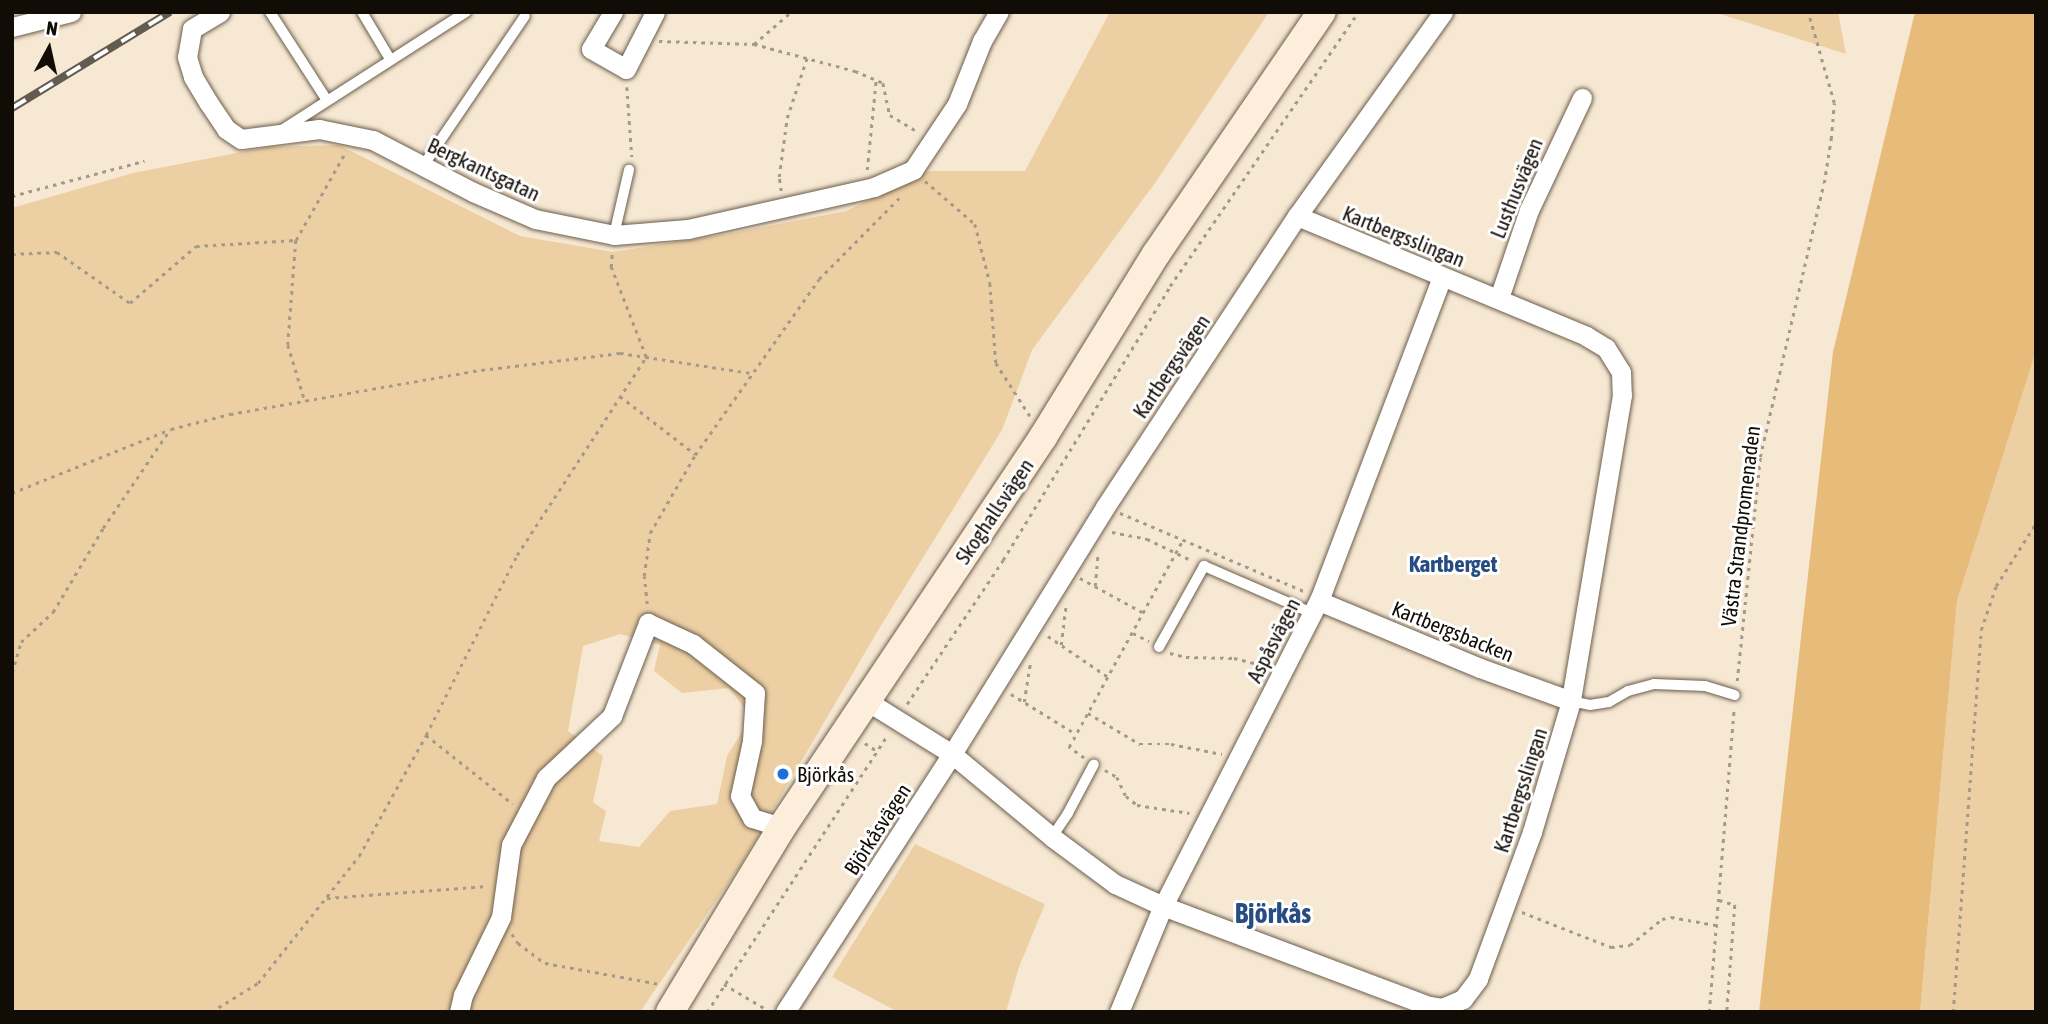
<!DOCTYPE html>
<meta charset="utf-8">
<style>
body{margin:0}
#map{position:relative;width:2048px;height:1024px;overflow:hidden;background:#f7e8d3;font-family:"Asap Condensed",sans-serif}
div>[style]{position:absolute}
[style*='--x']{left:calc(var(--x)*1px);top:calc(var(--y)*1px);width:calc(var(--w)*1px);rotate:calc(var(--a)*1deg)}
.green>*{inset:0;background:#edcfa4}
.water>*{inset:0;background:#e7bc7a}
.path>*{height:2.5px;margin-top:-1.25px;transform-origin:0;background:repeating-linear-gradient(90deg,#a59a8a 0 3.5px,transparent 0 8.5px)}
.roads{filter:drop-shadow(0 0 2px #6b5e4c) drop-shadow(0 0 2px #6b5e4c)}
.lane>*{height:10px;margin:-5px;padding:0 5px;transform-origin:5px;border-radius:5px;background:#fff}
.street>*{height:19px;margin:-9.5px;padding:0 9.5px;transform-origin:9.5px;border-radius:9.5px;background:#fff}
.secondary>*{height:28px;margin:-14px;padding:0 14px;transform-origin:14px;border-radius:14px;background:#fceeda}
.rail>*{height:8px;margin-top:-4px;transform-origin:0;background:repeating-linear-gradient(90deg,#fff 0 16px,#625b4f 0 32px);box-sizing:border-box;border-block:2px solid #625b4f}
.dots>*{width:19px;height:19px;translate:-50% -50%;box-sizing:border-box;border:4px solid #fff;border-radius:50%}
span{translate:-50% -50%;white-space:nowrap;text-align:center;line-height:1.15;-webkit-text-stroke:6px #fff;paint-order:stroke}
.street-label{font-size:21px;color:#110d06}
.poi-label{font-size:21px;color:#110d06}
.left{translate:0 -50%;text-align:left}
.neighbourhood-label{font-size:23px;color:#264c82;font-weight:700}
.district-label{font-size:28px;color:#264c82;font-weight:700}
.frame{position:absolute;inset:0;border:14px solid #110d06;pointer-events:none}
.north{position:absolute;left:14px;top:14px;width:70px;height:70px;-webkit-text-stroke:5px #fff;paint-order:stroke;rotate:8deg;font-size:19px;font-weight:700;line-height:28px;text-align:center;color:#110d06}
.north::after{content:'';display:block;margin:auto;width:24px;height:32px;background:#110d06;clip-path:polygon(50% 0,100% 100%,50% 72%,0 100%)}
</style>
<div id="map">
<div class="green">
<div style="clip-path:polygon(evenodd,1110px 12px,1269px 12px,1155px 183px,1032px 350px,1002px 430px,877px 632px,740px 866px,640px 1012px,12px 1012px,12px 208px,133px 173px,268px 147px,339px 145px,520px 236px,613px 252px,727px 234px,846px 211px,929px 171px,1025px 171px,1110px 12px,620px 634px,660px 645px,654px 671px,682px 693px,729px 688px,751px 717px,727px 756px,717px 804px,670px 811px,639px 847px,599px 841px,606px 811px,593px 802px,603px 756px,568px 731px,583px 646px,620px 634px)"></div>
<div style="clip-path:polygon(1714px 12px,1838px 12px,1846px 54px)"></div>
<div style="clip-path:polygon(2036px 351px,2036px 1012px,1920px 1012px,1957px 601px)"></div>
<div style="clip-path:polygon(915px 844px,1045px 904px,1019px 967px,1006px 1012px,898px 1012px,832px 977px)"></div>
</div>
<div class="water">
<div style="clip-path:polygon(1915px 12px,2036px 12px,2036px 351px,1957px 601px,1920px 1012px,1759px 1012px,1833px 352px)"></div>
</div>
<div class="path">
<div style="--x:659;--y:41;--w:95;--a:1.8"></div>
<div style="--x:754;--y:44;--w:105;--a:15"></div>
<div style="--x:855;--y:71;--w:30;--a:23"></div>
<div style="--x:883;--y:83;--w:33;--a:78"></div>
<div style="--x:890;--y:115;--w:31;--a:31"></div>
<div style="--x:754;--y:44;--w:49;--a:-40.9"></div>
<div style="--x:627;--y:87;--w:70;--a:85.9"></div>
<div style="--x:867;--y:170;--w:90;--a:-84.3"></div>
<div style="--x:925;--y:181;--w:66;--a:40.7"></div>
<div style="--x:975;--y:224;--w:61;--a:75.7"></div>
<div style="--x:990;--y:283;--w:80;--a:85.7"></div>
<div style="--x:996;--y:363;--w:63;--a:57.3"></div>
<div style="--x:781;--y:191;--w:14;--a:-98"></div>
<div style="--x:779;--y:177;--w:60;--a:-82.3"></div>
<div style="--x:787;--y:118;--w:63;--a:-71.6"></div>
<div style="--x:12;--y:196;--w:137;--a:-14.9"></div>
<div style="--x:296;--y:240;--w:105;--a:94.4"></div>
<div style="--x:288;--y:345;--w:59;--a:73.1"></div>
<div style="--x:12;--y:254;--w:45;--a:-2.5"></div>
<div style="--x:57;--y:252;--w:89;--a:34.9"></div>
<div style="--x:130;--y:303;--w:87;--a:-40.8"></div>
<div style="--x:196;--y:246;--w:100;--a:-3.4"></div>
<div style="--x:296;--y:240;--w:100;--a:-60.6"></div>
<div style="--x:620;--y:396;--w:95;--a:37.7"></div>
<div style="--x:12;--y:493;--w:171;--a:-21.9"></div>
<div style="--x:171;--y:429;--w:61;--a:-14.3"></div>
<div style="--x:230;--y:414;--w:247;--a:-10"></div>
<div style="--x:473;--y:371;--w:148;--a:-7"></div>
<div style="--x:620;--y:353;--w:133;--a:8.7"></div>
<div style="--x:1120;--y:513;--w:200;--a:23"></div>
<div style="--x:1112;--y:532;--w:36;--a:11"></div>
<div style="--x:1147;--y:539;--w:49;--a:25.5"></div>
<div style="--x:1080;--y:578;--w:73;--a:28.7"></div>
<div style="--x:1095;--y:586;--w:32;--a:-85"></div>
<div style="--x:647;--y:604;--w:28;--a:-96"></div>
<div style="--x:644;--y:576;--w:43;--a:-82.1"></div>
<div style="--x:650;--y:533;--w:90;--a:-60"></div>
<div style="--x:695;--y:455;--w:215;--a:-54.8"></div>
<div style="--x:819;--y:279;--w:117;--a:-45.3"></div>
<div style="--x:1133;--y:633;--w:18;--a:27"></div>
<div style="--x:1048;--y:636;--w:73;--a:34.3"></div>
<div style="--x:1061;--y:645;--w:38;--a:-83"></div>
<div style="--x:1170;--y:653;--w:16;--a:14"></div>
<div style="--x:1186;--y:657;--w:48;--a:1.2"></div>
<div style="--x:1234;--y:658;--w:34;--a:14"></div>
<div style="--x:12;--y:673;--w:32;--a:-74"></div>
<div style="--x:21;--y:642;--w:44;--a:-43.2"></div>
<div style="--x:53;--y:612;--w:98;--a:-59.2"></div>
<div style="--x:103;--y:528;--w:117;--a:-55.8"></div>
<div style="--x:1737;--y:681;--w:225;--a:-84.1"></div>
<div style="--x:1760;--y:457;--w:281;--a:-76.9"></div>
<div style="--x:1824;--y:183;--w:45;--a:-81"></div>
<div style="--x:1831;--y:139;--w:36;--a:-85"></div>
<div style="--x:1834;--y:103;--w:95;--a:-105.9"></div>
<div style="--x:1011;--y:694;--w:76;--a:31.6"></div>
<div style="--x:1024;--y:702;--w:38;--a:-81"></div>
<div style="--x:907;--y:704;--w:173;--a:-56.3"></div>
<div style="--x:1003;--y:560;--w:321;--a:-58.6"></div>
<div style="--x:1170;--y:286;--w:332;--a:-55.5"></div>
<div style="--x:1088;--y:713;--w:61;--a:30.8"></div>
<div style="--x:1140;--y:744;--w:31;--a:0"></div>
<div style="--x:1171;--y:744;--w:52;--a:11.1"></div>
<div style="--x:426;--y:735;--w:111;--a:38.4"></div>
<div style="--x:865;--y:743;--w:14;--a:34"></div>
<div style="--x:1084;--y:758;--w:19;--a:-144"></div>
<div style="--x:1069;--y:747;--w:236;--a:-61.2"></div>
<div style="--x:1105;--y:770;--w:14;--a:30"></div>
<div style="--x:1117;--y:777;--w:21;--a:65"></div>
<div style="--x:1126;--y:796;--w:14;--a:39"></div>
<div style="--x:1137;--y:805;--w:53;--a:8.7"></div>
<div style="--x:327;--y:898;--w:161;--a:-4.3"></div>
<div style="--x:1719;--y:900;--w:17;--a:17"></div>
<div style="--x:1735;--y:905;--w:107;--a:94.3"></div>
<div style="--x:1522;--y:912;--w:96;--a:21.5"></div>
<div style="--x:1611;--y:947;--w:19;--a:-6"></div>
<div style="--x:1630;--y:945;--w:41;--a:-39.1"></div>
<div style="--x:1662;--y:919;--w:9;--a:-13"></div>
<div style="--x:1671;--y:917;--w:45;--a:10.3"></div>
<div style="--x:512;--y:934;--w:11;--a:56"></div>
<div style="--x:518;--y:943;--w:34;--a:37"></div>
<div style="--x:545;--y:963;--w:117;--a:10.3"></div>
<div style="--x:724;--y:984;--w:49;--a:30.8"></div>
<div style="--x:211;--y:1012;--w:55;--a:-31.7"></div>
<div style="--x:258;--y:983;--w:162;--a:-51.5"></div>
<div style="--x:359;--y:856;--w:138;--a:-61"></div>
<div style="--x:426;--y:735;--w:202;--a:-63.2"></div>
<div style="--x:517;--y:555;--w:236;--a:-56.9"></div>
<div style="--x:646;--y:357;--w:97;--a:-111.3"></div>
<div style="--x:611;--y:267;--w:15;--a:-86"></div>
<div style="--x:707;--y:1012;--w:330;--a:-56.9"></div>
<div style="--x:1709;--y:1012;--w:305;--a:-85.3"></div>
<div style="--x:1953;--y:1012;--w:383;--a:-85.8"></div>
<div style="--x:1981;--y:630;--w:46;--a:-71.2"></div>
<div style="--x:1996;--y:586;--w:75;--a:-57.6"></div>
</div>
<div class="roads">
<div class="lane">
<div style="--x:270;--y:12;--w:103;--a:57.2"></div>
<div style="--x:362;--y:12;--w:55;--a:59.2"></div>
<div style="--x:282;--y:130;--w:219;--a:-32.7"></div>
<div style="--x:423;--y:166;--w:181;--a:-55.8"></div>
<div style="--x:614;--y:235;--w:67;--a:-77"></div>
<div style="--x:1159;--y:647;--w:93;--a:-60.9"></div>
<div style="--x:1204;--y:566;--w:118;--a:23.5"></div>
<div style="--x:1571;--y:701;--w:19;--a:12"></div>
<div style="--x:1590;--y:705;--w:19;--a:-9"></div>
<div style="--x:1609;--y:702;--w:22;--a:-30"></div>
<div style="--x:1628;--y:691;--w:27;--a:-15"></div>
<div style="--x:1654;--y:684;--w:51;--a:2.2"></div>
<div style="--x:1705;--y:686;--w:31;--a:17"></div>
<div style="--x:1052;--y:837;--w:29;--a:-56"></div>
<div style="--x:1068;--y:813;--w:55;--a:-62"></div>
</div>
<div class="street">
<div style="--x:220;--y:12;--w:33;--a:149"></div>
<div style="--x:192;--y:29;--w:28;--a:100"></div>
<div style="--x:187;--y:57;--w:21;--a:73"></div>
<div style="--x:193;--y:77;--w:29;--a:59"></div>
<div style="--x:208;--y:102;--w:32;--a:56"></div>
<div style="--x:226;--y:129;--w:18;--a:34"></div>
<div style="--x:241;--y:139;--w:79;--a:-7.3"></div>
<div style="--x:319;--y:129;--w:55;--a:11.5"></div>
<div style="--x:373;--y:140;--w:113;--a:27.5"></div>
<div style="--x:473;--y:192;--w:68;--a:23.5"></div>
<div style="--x:535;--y:219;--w:81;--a:11.4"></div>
<div style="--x:614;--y:235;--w:74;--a:-4.6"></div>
<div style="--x:688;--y:229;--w:191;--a:-12.7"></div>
<div style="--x:874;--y:187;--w:43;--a:-23.6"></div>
<div style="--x:913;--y:170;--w:79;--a:-56.3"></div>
<div style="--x:957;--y:104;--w:68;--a:-68.4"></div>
<div style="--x:982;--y:41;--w:34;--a:-60"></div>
<div style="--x:613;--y:12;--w:43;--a:120.7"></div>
<div style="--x:591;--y:49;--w:40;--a:29.7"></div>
<div style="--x:626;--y:69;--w:64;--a:-63"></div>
<div style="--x:12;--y:27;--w:61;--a:-14.3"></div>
<div style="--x:1297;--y:216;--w:313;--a:22.5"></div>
<div style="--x:1586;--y:336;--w:23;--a:31"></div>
<div style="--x:1606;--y:348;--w:28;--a:58"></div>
<div style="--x:1621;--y:372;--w:23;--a:88"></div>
<div style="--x:1622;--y:395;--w:310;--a:99.5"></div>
<div style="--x:1571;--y:701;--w:137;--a:106.6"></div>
<div style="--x:1532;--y:832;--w:157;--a:110.2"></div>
<div style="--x:1478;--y:979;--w:25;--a:127"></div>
<div style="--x:1463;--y:999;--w:23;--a:157"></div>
<div style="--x:1442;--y:1008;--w:13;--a:-171"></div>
<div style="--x:1429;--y:1006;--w:284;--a:-159.4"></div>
<div style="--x:1163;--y:906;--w:53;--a:-155.4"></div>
<div style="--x:1115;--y:884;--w:79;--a:-143.3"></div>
<div style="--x:1052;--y:837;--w:130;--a:-140.3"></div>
<div style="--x:952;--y:754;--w:291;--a:-58.2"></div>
<div style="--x:1105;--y:507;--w:349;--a:-56.6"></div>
<div style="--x:1297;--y:216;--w:251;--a:-54.4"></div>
<div style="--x:1499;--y:298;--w:93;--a:-71.2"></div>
<div style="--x:1529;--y:210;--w:124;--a:-64.7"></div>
<div style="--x:1319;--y:601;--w:174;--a:22.6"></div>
<div style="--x:1480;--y:668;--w:97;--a:19.9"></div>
<div style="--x:459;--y:1012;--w:17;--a:-77"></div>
<div style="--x:463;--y:995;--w:87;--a:-64"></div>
<div style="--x:501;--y:917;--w:73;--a:-82.1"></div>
<div style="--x:511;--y:845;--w:76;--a:-62.4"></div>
<div style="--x:546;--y:778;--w:91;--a:-43.2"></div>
<div style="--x:612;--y:716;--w:100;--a:-68.8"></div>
<div style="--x:648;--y:623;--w:50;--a:25"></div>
<div style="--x:693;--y:644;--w:79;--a:38.3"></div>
<div style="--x:755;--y:693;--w:48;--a:93.6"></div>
<div style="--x:752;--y:741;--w:56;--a:102.3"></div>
<div style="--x:740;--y:796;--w:25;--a:61"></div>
<div style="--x:752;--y:818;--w:31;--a:17"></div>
<div style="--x:785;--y:1012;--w:307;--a:-57.1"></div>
<div style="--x:952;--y:754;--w:100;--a:-148.1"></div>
<div style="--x:1119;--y:1012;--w:115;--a:-67.5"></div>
<div style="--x:1163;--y:906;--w:346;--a:-63"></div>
<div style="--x:1320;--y:598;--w:343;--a:-69.2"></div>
</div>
<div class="secondary">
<div style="--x:670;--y:1012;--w:216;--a:-58.8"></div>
<div style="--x:782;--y:827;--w:469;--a:-56.2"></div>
<div style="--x:1043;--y:437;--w:215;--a:-58.3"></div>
<div style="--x:1156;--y:254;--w:293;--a:-55.6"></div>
</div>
</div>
<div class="rail">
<div style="--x:12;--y:108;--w:185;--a:-31.3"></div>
</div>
<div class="dots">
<div style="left:783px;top:774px;background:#1d70da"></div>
</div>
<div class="street-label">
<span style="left:484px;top:169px;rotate:25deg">Bergkantsgatan</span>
<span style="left:1516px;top:188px;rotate:-68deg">Lusthusvägen</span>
<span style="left:1404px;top:236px;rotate:22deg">Kartbergsslingan</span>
<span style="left:1171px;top:366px;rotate:-56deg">Kartbergsvägen</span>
<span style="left:994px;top:511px;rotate:-56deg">Skoghallsvägen</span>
<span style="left:1740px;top:526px;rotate:-83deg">Västra Strandpromenaden</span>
<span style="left:1453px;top:631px;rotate:22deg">Kartbergsbacken</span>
<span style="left:1273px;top:640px;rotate:-63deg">Aspåsvägen</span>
<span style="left:1520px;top:790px;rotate:-72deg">Kartbergsslingan</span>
<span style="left:877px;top:829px;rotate:-57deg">Björkåsvägen</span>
</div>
<div class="poi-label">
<span class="left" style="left:797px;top:774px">Björkås</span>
</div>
<div class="neighbourhood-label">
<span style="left:1453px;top:564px">Kartberget</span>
</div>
<div class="district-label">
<span style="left:1273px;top:913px">Björkås</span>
</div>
<div class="frame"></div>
<div class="north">N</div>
</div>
